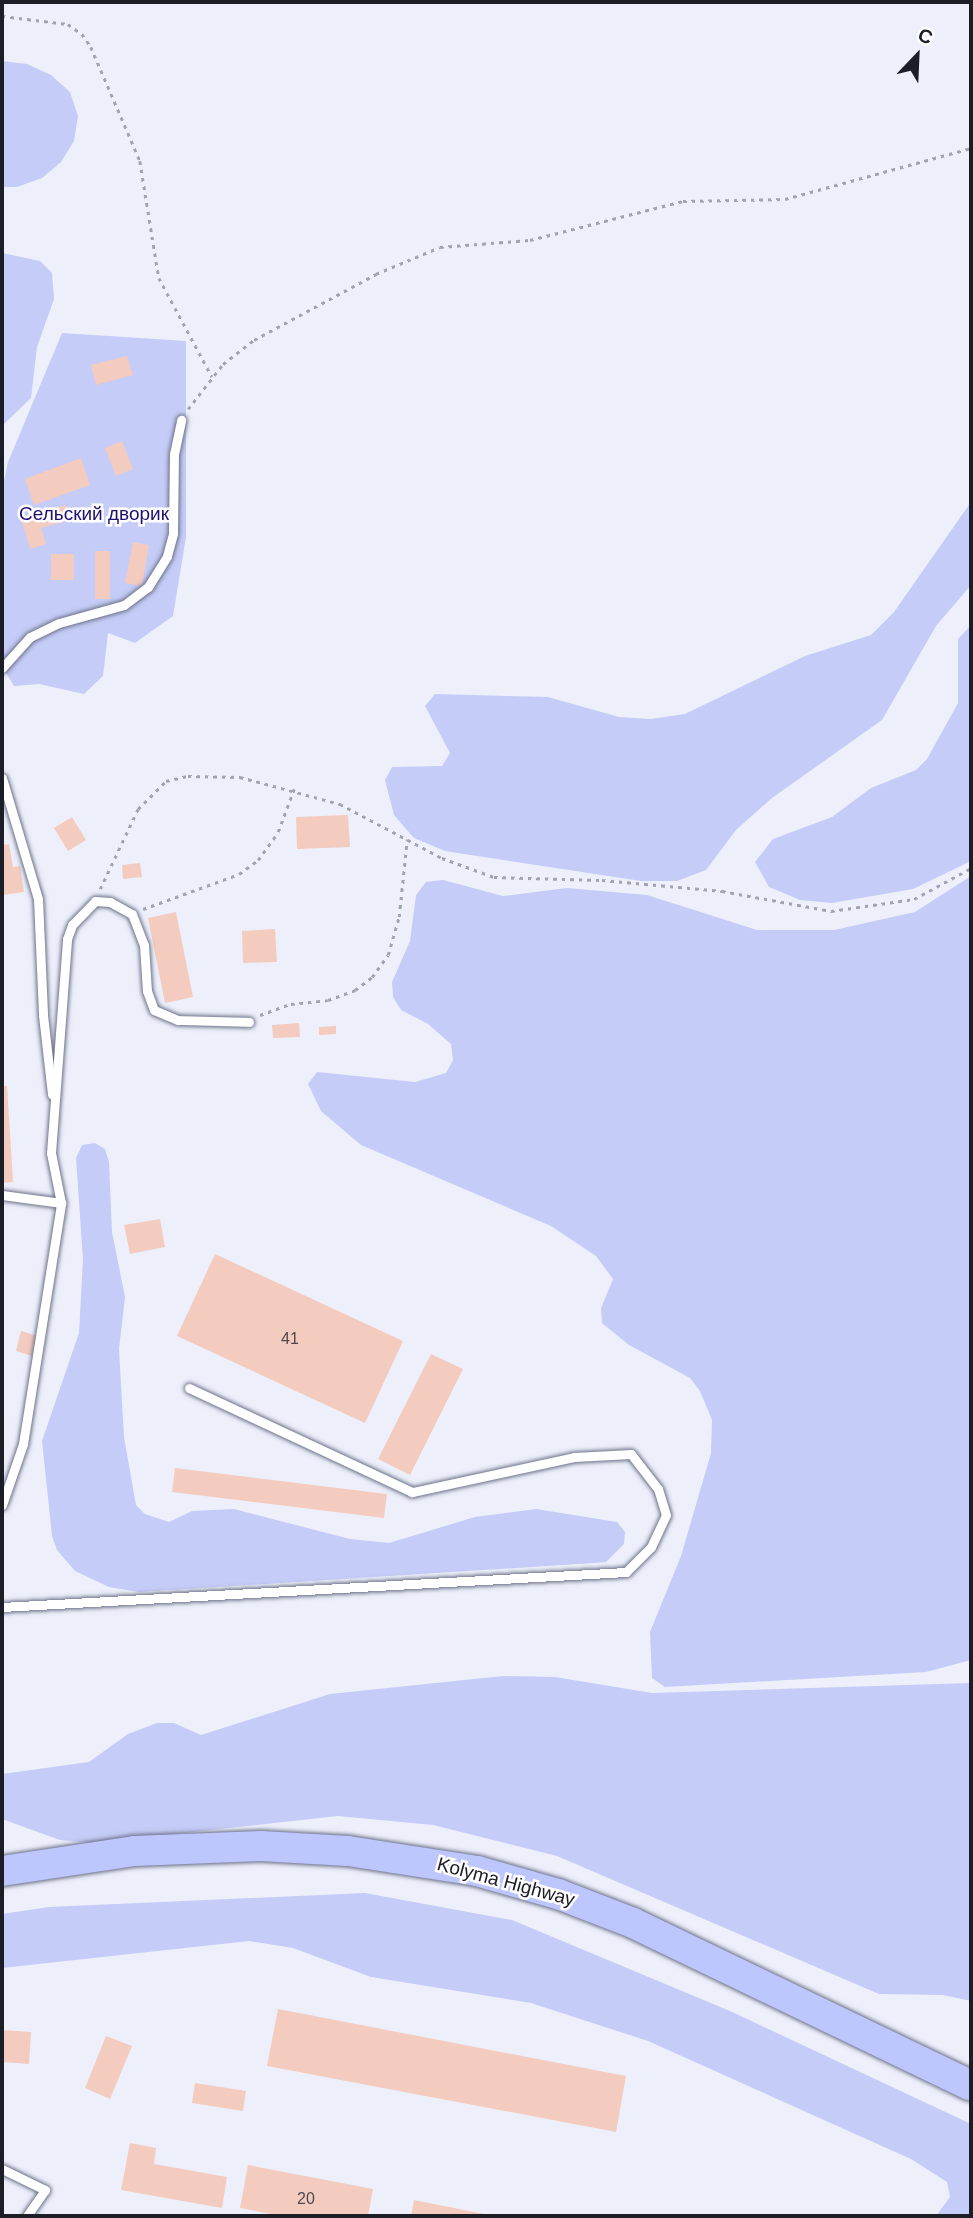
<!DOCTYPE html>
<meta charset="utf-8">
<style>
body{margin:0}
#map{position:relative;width:973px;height:2218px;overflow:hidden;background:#edf0fb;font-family:Helvetica,sans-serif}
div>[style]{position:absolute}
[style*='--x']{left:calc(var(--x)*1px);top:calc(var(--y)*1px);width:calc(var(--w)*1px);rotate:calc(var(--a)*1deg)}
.green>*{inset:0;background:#c5ccf7}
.building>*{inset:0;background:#f3cbbf}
.path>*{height:2.5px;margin-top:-1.25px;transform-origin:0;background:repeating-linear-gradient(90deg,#a1a4ae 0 3.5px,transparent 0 8.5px)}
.roads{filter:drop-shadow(0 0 2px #6d728a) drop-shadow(0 0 2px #6d728a)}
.service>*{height:9px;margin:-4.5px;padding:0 4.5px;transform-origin:4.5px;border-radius:4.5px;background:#fff}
.trunk>*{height:30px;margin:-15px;padding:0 15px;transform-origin:15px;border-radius:15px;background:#bec6fe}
span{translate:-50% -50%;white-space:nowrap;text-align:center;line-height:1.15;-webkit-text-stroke:5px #fefefe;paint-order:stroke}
.number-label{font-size:16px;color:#51484d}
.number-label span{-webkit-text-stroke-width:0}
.park-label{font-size:19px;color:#1f1172}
.street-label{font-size:19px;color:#1b1d27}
.frame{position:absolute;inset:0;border:4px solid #1b1d27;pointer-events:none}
.north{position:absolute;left:882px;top:21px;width:70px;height:70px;-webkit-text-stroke:5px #fefefe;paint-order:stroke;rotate:23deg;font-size:19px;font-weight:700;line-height:28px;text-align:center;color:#1b1d27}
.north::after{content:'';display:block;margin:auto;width:24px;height:32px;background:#1b1d27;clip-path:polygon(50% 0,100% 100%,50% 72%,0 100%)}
</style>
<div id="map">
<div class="green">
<div style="clip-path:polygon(2px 61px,27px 64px,51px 75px,70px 92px,78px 116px,74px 141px,61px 162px,42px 178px,17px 187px,2px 187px)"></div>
<div style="clip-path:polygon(2px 253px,40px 261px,52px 273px,54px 299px,37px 347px,31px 398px,2px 426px)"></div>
<div style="clip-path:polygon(62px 333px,186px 341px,186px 537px,173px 616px,135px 643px,108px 633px,103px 676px,84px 694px,39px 684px,14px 686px,2px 666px,2px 490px,8px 462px)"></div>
<div style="clip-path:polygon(971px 502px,971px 585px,936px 626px,882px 720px,772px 798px,736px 830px,706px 870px,677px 881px,641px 881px,445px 851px,414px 838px,394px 815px,385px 780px,392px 767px,442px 766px,450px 753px,425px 706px,435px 694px,548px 697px,619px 717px,651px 719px,685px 714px,805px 656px,871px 635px,894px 612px)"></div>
<div style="clip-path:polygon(971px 625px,971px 861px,913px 889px,832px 903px,800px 900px,769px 887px,755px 862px,773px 839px,832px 817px,871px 788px,916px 770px,927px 759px,958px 703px,958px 639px)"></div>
<div style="clip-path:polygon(971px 876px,971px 1660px,926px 1672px,665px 1687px,652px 1678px,650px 1632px,681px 1556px,711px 1453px,712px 1420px,700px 1391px,690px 1378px,629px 1345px,602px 1323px,601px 1308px,613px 1279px,596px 1256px,551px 1226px,361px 1145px,321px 1111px,308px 1084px,317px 1072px,415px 1082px,446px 1073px,453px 1060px,451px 1044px,428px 1024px,401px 1010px,393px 997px,392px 982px,410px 941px,416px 895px,426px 882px,443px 880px,503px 896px,567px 888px,647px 895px,757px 930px,834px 930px,915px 912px)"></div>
<div style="clip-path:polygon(95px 1143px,105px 1149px,109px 1162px,112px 1232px,125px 1297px,119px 1349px,124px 1437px,136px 1505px,145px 1514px,169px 1522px,192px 1511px,234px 1509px,350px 1539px,389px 1543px,475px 1517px,536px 1509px,617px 1522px,625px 1532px,624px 1544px,606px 1562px,593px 1563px,139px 1592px,109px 1587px,75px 1571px,57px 1550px,52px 1536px,42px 1441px,79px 1333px,83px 1260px,76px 1158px,82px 1145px)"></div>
<div style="clip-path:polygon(503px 1676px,555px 1677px,652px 1693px,971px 1683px,971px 2001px,943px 1995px,879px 1994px,557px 1856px,433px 1825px,338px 1816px,93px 1843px,60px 1840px,2px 1819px,2px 1774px,89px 1762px,128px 1734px,157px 1723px,174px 1723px,201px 1735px,330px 1694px)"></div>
<div style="clip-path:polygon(365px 1893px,512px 1920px,730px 2011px,971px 2124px,971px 2216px,936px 2216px,950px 2197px,947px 2182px,911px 2159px,648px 2041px,531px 2003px,371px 1977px,293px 1948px,249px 1941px,2px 1968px,2px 1914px,49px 1907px)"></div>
</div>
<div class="building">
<div style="clip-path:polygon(127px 356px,133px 375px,96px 385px,91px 365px)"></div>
<div style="clip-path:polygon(122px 441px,133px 469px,116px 476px,105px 448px)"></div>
<div style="clip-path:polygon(81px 458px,90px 485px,34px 505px,25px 479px)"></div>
<div style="clip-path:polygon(66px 505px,70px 520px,41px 528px,46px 544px,30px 549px,21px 518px)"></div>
<div style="clip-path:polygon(133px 542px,149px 545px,142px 586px,125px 583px)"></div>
<div style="clip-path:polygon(95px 551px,110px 551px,110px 599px,95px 599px)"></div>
<div style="clip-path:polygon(51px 554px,74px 554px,74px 580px,51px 580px)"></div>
<div style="clip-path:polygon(348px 815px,350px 847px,297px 849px,296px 817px)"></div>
<div style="clip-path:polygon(72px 817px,86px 840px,68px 851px,54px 828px)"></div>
<div style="clip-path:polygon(9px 844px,13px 867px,20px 866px,24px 892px,3px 895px,2px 845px)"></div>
<div style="clip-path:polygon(140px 863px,142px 877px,123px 879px,122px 865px)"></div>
<div style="clip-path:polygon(176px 912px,193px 997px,165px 1003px,148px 918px)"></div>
<div style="clip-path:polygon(275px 929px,277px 962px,243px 963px,242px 931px)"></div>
<div style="clip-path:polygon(299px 1023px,300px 1037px,273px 1038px,272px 1025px)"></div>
<div style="clip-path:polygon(336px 1026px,336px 1034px,319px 1035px,319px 1027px)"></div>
<div style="clip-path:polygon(2px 1086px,7px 1086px,13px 1182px,2px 1183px)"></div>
<div style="clip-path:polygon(160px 1219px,165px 1247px,130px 1254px,124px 1225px)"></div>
<div style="clip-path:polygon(215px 1254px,403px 1341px,365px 1423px,177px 1336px)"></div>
<div style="clip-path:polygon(21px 1331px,37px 1336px,32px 1356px,16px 1351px)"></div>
<div style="clip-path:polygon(431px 1354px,463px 1369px,410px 1475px,378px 1459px)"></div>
<div style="clip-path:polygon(175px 1468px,387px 1494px,384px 1518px,172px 1492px)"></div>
<div style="clip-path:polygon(278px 2009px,626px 2076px,616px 2132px,267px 2066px)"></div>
<div style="clip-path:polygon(2px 2030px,31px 2032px,29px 2064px,2px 2062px)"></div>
<div style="clip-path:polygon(106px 2036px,132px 2046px,110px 2099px,85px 2088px)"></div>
<div style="clip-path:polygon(195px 2083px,246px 2091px,243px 2111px,192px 2103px)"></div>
<div style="clip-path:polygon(130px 2143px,156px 2148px,154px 2164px,227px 2177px,222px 2208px,121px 2190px)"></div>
<div style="clip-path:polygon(248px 2165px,373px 2189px,368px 2216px,282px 2216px,240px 2208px)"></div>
<div style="clip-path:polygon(414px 2200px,489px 2215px,488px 2216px,411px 2216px)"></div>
</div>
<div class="path">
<div style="--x:2;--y:16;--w:66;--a:6.9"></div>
<div style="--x:68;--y:24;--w:17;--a:36"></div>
<div style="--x:82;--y:34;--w:16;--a:55"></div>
<div style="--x:91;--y:47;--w:124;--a:66.7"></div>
<div style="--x:140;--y:161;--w:119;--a:80.8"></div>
<div style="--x:159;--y:278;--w:112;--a:61.8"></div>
<div style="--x:188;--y:409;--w:57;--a:-52.1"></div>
<div style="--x:223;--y:364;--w:39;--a:-38"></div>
<div style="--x:254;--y:340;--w:139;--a:-28.4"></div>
<div style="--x:376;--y:274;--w:69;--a:-22.9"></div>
<div style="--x:440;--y:247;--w:90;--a:-4.4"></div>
<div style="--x:530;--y:240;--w:158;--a:-14.3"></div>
<div style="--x:683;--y:201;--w:102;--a:-1.1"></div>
<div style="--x:785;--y:199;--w:193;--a:-15.3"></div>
<div style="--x:100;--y:889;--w:89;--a:-64.6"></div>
<div style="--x:138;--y:809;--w:40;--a:-45"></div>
<div style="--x:166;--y:781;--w:23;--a:-13"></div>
<div style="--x:188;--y:776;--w:52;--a:1.1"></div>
<div style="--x:240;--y:777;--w:104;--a:15.1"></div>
<div style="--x:340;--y:804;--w:115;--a:27.9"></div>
<div style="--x:442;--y:858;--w:55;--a:20.1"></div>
<div style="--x:494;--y:877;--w:108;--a:1.6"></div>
<div style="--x:602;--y:880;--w:121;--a:5.2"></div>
<div style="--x:722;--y:891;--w:111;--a:10.4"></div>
<div style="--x:831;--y:911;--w:84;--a:-8.2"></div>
<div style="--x:914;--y:899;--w:65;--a:-28.5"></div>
<div style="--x:143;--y:909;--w:102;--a:-20"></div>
<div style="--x:239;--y:874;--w:24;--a:-36"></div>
<div style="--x:258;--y:860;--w:34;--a:-54"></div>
<div style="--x:278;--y:832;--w:46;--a:-69.6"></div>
<div style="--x:260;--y:1015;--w:33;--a:-20"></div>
<div style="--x:291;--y:1004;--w:37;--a:-6"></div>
<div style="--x:328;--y:1000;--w:29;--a:-20"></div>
<div style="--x:355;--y:990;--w:21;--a:-37"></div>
<div style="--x:372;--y:977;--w:27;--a:-54"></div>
<div style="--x:388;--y:955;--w:40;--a:-74"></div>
<div style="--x:399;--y:917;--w:78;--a:-84.1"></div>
</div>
<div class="roads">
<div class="service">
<div style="--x:2;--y:668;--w:42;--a:-47.9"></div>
<div style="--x:30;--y:637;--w:32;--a:-26"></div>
<div style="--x:59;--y:623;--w:67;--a:-15.5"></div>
<div style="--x:124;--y:605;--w:30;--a:-37"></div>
<div style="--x:148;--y:587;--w:36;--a:-58"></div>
<div style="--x:167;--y:556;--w:24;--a:-75"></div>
<div style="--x:173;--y:533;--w:79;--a:-89.3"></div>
<div style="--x:174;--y:454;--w:35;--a:-78"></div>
<div style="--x:2;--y:778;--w:126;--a:73.4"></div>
<div style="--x:38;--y:899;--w:116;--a:87.5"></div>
<div style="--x:43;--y:1015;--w:80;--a:83.5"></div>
<div style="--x:2;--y:1195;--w:60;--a:7.7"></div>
<div style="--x:2;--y:1505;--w:65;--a:-71"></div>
<div style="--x:23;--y:1444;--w:244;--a:-81"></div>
<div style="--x:61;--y:1203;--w:51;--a:-101.3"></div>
<div style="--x:51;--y:1153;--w:215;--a:-85.7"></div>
<div style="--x:67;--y:939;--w:15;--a:-70"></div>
<div style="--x:72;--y:925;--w:33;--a:-46"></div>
<div style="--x:95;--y:901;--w:15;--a:4"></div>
<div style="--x:110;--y:902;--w:25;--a:29"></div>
<div style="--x:132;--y:914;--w:33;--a:69"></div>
<div style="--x:144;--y:945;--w:46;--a:86.3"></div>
<div style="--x:147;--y:991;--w:20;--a:70"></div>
<div style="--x:154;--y:1010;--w:26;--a:23"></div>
<div style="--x:178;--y:1020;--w:71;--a:1.6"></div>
<div style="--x:2;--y:1607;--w:625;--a:-3.21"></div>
<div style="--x:626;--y:1572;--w:35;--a:-45"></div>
<div style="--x:651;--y:1547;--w:35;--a:-65"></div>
<div style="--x:666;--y:1515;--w:27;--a:-107"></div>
<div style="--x:658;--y:1489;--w:44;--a:-127.6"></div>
<div style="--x:631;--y:1454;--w:57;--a:177"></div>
<div style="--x:574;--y:1457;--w:166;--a:167.8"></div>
<div style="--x:412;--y:1492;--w:246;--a:-155"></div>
<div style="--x:2;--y:2169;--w:48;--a:26"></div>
<div style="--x:45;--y:2190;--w:32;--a:125"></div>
</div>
<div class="trunk">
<div style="--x:2;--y:1871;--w:134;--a:-8.6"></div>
<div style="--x:134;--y:1851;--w:127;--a:-2.3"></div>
<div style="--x:261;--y:1846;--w:87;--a:3.3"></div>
<div style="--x:348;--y:1851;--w:131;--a:8.8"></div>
<div style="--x:477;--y:1871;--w:84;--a:15.9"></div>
<div style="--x:558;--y:1894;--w:80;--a:21.1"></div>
<div style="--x:633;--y:1923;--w:375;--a:25.7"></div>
</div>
</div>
<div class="number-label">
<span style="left:290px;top:1339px">41</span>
<span style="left:306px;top:2199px">20</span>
</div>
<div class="park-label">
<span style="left:94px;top:514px">Сельский дворик</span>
</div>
<div class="street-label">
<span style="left:506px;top:1882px;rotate:15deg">Kolyma Highway</span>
</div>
<div class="frame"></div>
<div class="north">С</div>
</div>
